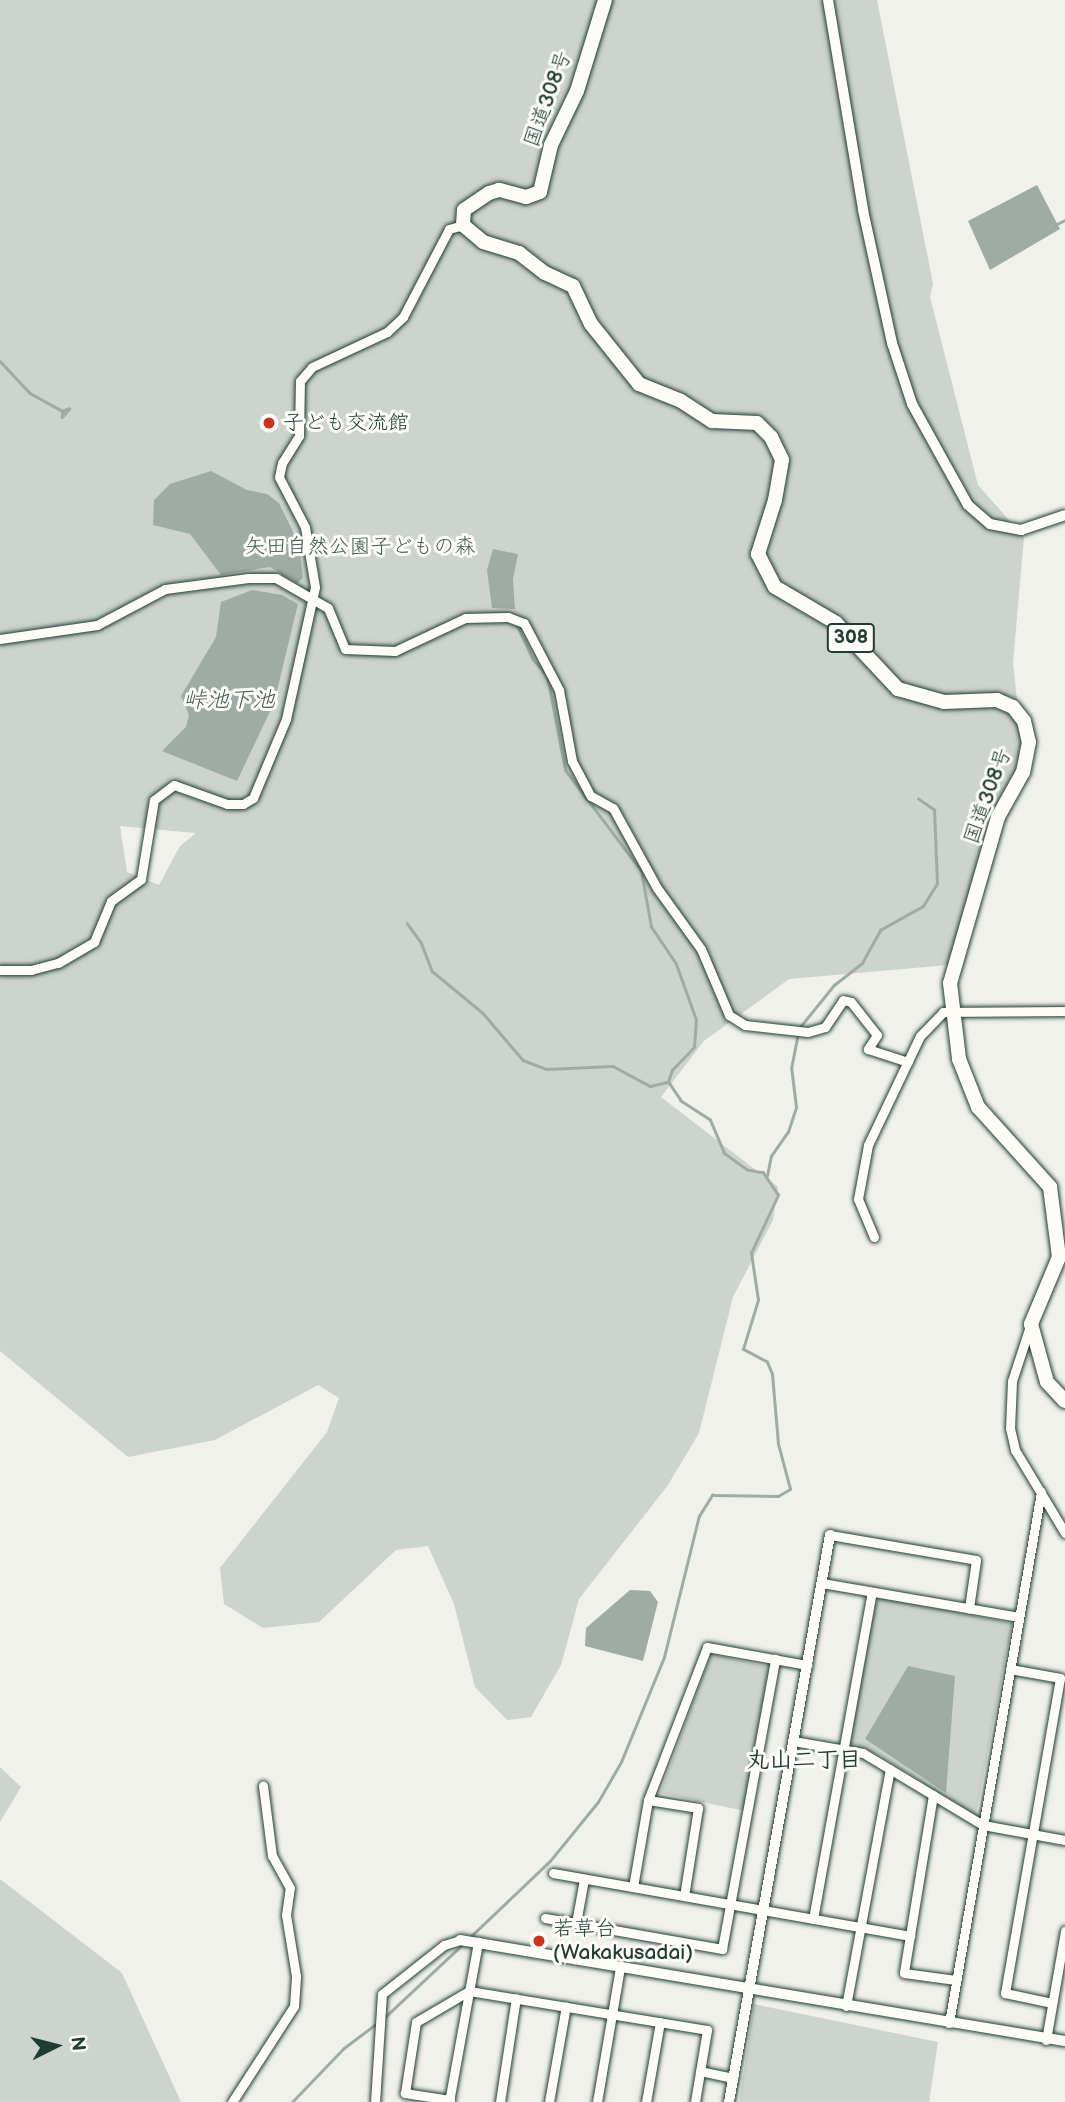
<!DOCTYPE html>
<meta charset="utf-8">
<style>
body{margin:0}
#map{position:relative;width:1065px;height:2102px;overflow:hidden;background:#f0f1eb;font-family:"Balsamiq Sans","Klee One",sans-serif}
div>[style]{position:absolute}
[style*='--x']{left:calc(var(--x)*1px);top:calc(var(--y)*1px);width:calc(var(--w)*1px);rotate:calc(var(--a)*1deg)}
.green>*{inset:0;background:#cdd3cd}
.water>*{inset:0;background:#9faca4}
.stream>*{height:2.5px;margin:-1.25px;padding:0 1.25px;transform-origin:1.25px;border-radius:1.25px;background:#9faca4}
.roads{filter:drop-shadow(0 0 2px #1f3d34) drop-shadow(0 0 2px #1f3d34)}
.minor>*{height:9px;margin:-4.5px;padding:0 4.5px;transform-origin:4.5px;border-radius:4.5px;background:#fdfcf7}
.tertiary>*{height:10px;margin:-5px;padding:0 5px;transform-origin:5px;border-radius:5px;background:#fdfcf7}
.trunk>*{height:14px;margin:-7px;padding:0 7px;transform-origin:7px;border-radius:7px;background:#fdfcf7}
.dots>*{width:19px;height:19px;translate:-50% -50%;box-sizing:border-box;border:4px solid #fdfcf7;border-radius:50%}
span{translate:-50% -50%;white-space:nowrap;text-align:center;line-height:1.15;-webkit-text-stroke:6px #fdfcf7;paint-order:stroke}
.shield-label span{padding:2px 5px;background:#fdfcf7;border:2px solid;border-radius:5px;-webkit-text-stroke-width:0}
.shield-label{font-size:19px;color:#1f3d34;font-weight:700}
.street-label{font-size:21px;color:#1f3d34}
.poi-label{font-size:21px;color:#1f3d34}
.left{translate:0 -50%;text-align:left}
.park-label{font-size:21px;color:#425b53}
.water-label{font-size:23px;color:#455e56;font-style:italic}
.neighbourhood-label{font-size:23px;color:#1f3d34;font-weight:700}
.north{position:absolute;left:21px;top:2011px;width:70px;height:70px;-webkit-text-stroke:5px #fdfcf7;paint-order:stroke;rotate:84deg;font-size:19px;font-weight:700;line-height:28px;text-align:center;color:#1f3d34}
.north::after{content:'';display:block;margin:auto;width:24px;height:32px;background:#1f3d34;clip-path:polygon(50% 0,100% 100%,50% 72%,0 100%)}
</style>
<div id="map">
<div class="green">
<div style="clip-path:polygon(evenodd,0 0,877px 0,933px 284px,930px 297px,978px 485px,1024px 537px,1013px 663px,1022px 746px,990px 867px,948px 965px,789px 979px,704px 1041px,661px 1097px,778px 1187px,773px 1220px,733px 1297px,699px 1433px,668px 1485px,579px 1599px,561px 1665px,531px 1717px,507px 1720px,475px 1687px,454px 1604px,428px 1546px,396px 1550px,319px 1622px,263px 1628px,224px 1604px,220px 1568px,327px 1432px,339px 1398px,318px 1385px,215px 1440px,128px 1457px,0 1351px,0 0,120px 826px,195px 833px,195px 834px,180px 846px,159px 885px,127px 872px,120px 826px)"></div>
<div style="clip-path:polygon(882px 1598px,1012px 1623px,976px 1816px,879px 1755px,850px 1744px,875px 1604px)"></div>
<div style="clip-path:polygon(711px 1654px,771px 1667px,745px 1811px,660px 1793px)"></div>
<div style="clip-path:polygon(0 1767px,21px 1787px,0 1822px)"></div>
<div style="clip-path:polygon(0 1879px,122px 1973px,181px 2102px,0 2102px)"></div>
<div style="clip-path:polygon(754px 2004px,938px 2042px,929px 2102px,739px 2102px)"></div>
</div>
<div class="water">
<div style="clip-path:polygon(1037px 185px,1060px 229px,990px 270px,968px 221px)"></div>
<div style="clip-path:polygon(211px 471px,247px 490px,267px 494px,279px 503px,299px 544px,303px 578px,297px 583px,270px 567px,221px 575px,190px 534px,153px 525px,154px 500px,170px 484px)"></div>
<div style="clip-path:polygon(493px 549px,518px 554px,513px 579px,515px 609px,492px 608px,487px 570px)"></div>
<div style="clip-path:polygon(252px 590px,282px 595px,298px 604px,274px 703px,237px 781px,162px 751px,186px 727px,189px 715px,181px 696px,216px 637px,221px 602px)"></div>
<div style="clip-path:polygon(630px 1590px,650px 1591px,658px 1602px,643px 1661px,585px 1646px,586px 1628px)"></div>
<div style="clip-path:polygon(908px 1666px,955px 1676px,946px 1793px,865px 1739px)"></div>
</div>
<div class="stream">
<div style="--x:1055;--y:225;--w:11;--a:-27"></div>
<div style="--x:0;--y:361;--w:44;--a:46.8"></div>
<div style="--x:30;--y:393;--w:38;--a:29"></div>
<div style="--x:63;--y:411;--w:6;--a:99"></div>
<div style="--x:62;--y:417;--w:11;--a:-49"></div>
<div style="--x:69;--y:409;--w:6;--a:162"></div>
<div style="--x:407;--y:923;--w:24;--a:54"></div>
<div style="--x:421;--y:942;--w:31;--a:69"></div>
<div style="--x:432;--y:971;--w:66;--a:39.5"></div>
<div style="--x:483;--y:1013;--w:62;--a:49.6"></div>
<div style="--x:523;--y:1060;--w:25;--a:21"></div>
<div style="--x:546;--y:1069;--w:67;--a:-2.6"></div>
<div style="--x:613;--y:1066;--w:42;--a:28.4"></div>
<div style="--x:650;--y:1086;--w:17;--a:-13"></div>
<div style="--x:800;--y:1027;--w:54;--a:-51"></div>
<div style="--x:834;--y:985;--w:36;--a:-38"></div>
<div style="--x:862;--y:963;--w:38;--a:-61"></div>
<div style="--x:880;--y:930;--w:49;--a:-29.2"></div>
<div style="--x:923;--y:906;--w:26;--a:-58"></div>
<div style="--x:937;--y:884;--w:74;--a:-92.3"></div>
<div style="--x:934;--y:810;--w:19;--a:-145"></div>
<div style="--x:767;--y:1176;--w:20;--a:-79"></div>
<div style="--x:771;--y:1156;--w:29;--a:-55"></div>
<div style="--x:788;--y:1132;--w:26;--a:-72"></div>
<div style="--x:796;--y:1107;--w:38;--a:-97"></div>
<div style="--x:791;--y:1069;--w:32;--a:-79"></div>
<div style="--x:468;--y:1939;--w:113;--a:-43.6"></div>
<div style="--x:550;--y:1861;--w:76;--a:-50.9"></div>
<div style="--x:598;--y:1802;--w:46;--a:-60.1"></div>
<div style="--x:621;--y:1762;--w:113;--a:-67.7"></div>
<div style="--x:664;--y:1657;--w:145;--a:-76.1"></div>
<div style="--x:699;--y:1516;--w:25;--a:-58"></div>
<div style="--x:712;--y:1495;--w:66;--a:0.9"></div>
<div style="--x:778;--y:1496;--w:14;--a:-30"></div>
<div style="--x:790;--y:1489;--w:47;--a:-104.9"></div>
<div style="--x:778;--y:1444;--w:70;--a:-94.9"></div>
<div style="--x:772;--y:1374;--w:13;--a:-113"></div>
<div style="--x:767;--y:1362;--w:27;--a:-152"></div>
<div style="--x:743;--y:1349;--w:51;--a:-73"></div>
<div style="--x:758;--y:1300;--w:48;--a:-98.5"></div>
<div style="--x:751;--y:1253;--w:64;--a:-65"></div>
<div style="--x:778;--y:1195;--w:27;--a:-124"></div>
<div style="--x:763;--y:1173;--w:16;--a:-169"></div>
<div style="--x:747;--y:1170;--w:29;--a:-144"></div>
<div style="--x:724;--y:1153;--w:36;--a:-113"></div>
<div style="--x:710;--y:1120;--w:35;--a:-147"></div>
<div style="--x:681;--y:1101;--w:23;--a:-124"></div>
<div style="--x:668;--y:1082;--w:13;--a:-72"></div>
<div style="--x:672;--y:1070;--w:32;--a:-46"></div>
<div style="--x:694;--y:1047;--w:27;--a:-86"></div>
<div style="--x:696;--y:1020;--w:59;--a:-109.7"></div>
<div style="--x:676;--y:964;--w:45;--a:-124"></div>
<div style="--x:651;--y:927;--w:57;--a:-100.1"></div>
<div style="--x:641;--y:871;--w:126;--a:-127"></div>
<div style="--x:565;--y:770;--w:96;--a:-100.8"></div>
<div style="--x:547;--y:676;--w:21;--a:-131"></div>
<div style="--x:533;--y:660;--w:40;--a:-115"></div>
<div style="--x:384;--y:2018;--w:110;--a:-43.2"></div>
<div style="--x:292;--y:2102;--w:75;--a:-46.1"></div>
<div style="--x:344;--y:2048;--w:40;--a:-37"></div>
</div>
<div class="roads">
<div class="minor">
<div style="--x:0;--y:639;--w:98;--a:-8.2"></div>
<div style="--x:97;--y:625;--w:77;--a:-27.9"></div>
<div style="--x:165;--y:589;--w:84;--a:-7.5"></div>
<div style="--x:248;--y:578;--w:28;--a:0"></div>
<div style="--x:276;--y:578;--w:60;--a:30"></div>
<div style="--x:328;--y:608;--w:44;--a:67.5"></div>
<div style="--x:345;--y:649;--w:50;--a:2.3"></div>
<div style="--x:395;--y:651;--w:77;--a:-25.2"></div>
<div style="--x:465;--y:618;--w:43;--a:-1.3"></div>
<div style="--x:508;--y:617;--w:17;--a:21"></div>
<div style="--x:524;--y:623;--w:76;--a:62.4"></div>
<div style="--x:559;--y:690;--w:72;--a:79.6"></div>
<div style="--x:572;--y:761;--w:40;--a:62"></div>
<div style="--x:591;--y:796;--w:25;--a:29"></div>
<div style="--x:613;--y:808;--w:91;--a:61.2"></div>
<div style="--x:657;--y:888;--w:75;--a:54.2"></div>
<div style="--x:701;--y:949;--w:72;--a:67"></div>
<div style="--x:729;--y:1015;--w:19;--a:32"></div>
<div style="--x:745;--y:1025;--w:63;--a:6.3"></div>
<div style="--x:808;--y:1032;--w:18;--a:-16"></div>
<div style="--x:825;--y:1027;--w:32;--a:-56"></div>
<div style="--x:843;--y:1000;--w:8;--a:14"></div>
<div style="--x:851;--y:1002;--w:42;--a:51.8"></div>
<div style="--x:877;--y:1035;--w:17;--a:123"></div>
<div style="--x:868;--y:1049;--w:42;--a:18"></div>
<div style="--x:0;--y:970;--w:31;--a:0"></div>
<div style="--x:31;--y:970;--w:28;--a:-15"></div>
<div style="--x:58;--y:963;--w:42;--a:-30.3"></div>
<div style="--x:94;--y:942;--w:44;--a:-67.5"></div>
<div style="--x:111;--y:901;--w:37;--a:-36"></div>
<div style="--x:141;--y:879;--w:80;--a:-80.7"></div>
<div style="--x:154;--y:800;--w:25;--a:-37"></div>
<div style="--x:174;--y:785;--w:56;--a:19.7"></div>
<div style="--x:227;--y:804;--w:16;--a:0"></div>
<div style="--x:243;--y:804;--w:12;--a:-31"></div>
<div style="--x:253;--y:798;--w:86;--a:-67.3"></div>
<div style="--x:286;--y:719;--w:135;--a:-77.6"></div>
<div style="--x:315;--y:587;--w:61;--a:-99.5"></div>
<div style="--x:305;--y:527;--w:56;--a:-117.5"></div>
<div style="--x:279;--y:477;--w:14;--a:-78"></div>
<div style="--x:282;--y:463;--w:32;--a:-58"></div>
<div style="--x:299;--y:436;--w:55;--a:-89"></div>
<div style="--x:300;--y:381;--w:18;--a:-49"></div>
<div style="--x:312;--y:367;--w:83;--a:-25"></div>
<div style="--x:387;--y:332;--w:22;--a:-43"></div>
<div style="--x:403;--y:317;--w:99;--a:-62.4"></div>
<div style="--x:449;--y:229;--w:15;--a:-16"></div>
<div style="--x:874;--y:1237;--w:41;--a:-112.8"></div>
<div style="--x:858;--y:1199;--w:55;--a:-79.5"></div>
<div style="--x:868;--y:1145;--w:121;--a:-64.5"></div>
<div style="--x:920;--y:1036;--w:33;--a:-46"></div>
<div style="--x:943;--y:1012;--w:122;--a:-0.5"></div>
<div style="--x:1030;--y:1326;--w:58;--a:108.1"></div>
<div style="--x:1012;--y:1381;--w:47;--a:92.4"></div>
<div style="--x:1010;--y:1428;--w:23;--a:77"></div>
<div style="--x:1015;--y:1450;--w:97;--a:58.9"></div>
<div style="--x:830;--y:1535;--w:148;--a:9.7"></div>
<div style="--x:976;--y:1560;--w:49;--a:98.3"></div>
<div style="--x:822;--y:1583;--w:200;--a:9.8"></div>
<div style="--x:1010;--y:1669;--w:51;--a:10.2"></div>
<div style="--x:1060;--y:1678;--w:320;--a:99.9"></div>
<div style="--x:1005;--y:1993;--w:48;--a:12"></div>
<div style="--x:793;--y:1741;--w:71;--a:9.7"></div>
<div style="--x:863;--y:1753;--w:140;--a:31"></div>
<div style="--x:983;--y:1825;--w:83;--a:10.4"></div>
<div style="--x:933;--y:1795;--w:180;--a:99.3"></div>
<div style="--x:904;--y:1973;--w:52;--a:7.7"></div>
<div style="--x:648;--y:1800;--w:51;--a:9.1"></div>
<div style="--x:698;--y:1808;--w:89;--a:99"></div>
<div style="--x:553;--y:1873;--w:363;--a:10"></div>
<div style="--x:633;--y:1887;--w:88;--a:-80.2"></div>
<div style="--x:648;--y:1800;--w:164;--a:-68.9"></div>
<div style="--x:707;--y:1647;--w:102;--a:10.2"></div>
<div style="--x:545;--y:1918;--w:180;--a:9.9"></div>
<div style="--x:722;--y:1949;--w:295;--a:-79.6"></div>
<div style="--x:813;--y:1919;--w:332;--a:-79.8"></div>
<div style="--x:576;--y:1923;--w:45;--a:-79.7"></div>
<div style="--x:846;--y:2006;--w:241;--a:-79.5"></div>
<div style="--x:949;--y:2023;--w:539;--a:-80.17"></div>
<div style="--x:1046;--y:2040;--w:111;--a:-80.1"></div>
<div style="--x:700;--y:2071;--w:34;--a:12"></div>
<div style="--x:450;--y:2100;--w:46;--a:-171.2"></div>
<div style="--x:405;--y:2093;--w:72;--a:-81.2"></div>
<div style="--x:416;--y:2022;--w:61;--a:-30.3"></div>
<div style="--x:469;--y:1991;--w:241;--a:9.3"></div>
<div style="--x:707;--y:2030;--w:73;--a:99.5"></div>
<div style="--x:232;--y:2102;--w:114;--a:-57.1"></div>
<div style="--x:294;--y:2006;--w:30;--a:-86"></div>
<div style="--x:296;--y:1976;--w:62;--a:-99.3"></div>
<div style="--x:286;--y:1915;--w:27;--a:-82"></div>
<div style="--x:290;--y:1888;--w:37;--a:-119"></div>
<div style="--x:272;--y:1856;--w:71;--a:-97.3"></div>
<div style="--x:375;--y:2102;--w:108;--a:-86.3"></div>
<div style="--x:382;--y:1994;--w:79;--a:-38.3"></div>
<div style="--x:444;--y:1945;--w:17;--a:-17"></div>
<div style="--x:449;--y:2102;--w:163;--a:-79.7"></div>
<div style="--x:500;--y:2102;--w:105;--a:-81.3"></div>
<div style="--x:549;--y:2102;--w:97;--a:-80"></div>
<div style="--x:597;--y:2102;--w:137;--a:-80.3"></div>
<div style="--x:646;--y:2102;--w:81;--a:-80.1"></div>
</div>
<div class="tertiary">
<div style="--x:828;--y:0;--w:213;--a:80.5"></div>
<div style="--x:863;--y:210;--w:136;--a:77.7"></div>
<div style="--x:892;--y:343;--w:64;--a:71.8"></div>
<div style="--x:912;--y:404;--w:115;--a:61"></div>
<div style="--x:968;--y:505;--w:29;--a:41"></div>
<div style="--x:990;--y:524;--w:32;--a:11"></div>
<div style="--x:1021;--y:530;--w:46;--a:-18.8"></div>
<div style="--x:460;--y:1940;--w:613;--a:9.48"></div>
<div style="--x:729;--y:2102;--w:576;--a:-79.9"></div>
</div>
<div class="trunk">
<div style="--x:605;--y:0;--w:95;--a:107.1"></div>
<div style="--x:577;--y:91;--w:60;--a:115.7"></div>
<div style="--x:551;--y:145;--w:48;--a:103.2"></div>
<div style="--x:540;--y:192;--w:15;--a:160"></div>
<div style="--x:526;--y:197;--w:28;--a:-165"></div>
<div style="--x:499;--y:190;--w:10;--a:163"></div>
<div style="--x:489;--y:193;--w:30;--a:146"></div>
<div style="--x:464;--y:210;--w:15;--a:94"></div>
<div style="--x:463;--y:225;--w:26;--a:40"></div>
<div style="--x:483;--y:242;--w:38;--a:17"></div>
<div style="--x:519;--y:253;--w:33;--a:38"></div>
<div style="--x:545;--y:273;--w:31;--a:25"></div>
<div style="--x:573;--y:286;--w:42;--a:64.7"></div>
<div style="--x:591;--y:324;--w:77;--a:51.3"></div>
<div style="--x:639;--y:384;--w:45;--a:22"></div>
<div style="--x:681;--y:401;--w:37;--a:33"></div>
<div style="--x:712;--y:421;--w:45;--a:2.5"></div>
<div style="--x:757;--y:423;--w:20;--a:45"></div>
<div style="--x:771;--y:437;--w:25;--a:64"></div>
<div style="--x:782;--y:460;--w:41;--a:99.9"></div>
<div style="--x:775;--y:500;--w:57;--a:107.5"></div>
<div style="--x:758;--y:554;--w:37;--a:63"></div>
<div style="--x:775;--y:587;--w:71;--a:30.5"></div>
<div style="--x:836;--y:623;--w:91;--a:46.8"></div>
<div style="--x:898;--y:689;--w:48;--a:15.8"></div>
<div style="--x:944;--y:702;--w:53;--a:-2.2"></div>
<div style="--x:997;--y:700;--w:17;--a:24"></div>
<div style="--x:1013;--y:707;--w:18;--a:52"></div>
<div style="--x:1024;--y:721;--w:22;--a:77"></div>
<div style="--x:1029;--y:742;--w:31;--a:101"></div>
<div style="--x:1023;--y:772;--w:51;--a:119.1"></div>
<div style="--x:998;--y:817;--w:173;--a:106.1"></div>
<div style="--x:950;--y:983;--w:77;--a:83.2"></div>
<div style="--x:959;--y:1059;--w:52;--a:68.4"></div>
<div style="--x:978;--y:1107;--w:108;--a:48"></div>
<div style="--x:1050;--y:1187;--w:71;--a:82.7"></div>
<div style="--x:1059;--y:1257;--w:73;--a:112.7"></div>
<div style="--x:1031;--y:1324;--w:60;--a:74.6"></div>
<div style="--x:1047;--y:1382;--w:26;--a:47"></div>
</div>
</div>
<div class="dots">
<div style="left:269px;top:423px;background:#c8321e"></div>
<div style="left:539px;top:1941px;background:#c8321e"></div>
</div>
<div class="shield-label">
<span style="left:851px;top:638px">308</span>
</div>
<div class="street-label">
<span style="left:548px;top:99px;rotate:-70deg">国道308号</span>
<span style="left:988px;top:796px;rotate:-70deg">国道308号</span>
</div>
<div class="poi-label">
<span class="left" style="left:283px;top:423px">子ども交流館</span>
<span class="left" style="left:553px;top:1941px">若草台<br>(Wakakusadai)</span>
</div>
<div class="park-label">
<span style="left:360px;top:547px">矢田自然公園子どもの森</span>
</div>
<div class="water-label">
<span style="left:229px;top:700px">峠池下池</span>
</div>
<div class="neighbourhood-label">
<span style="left:804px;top:1760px">丸山二丁目</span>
</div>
<div class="north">N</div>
</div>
